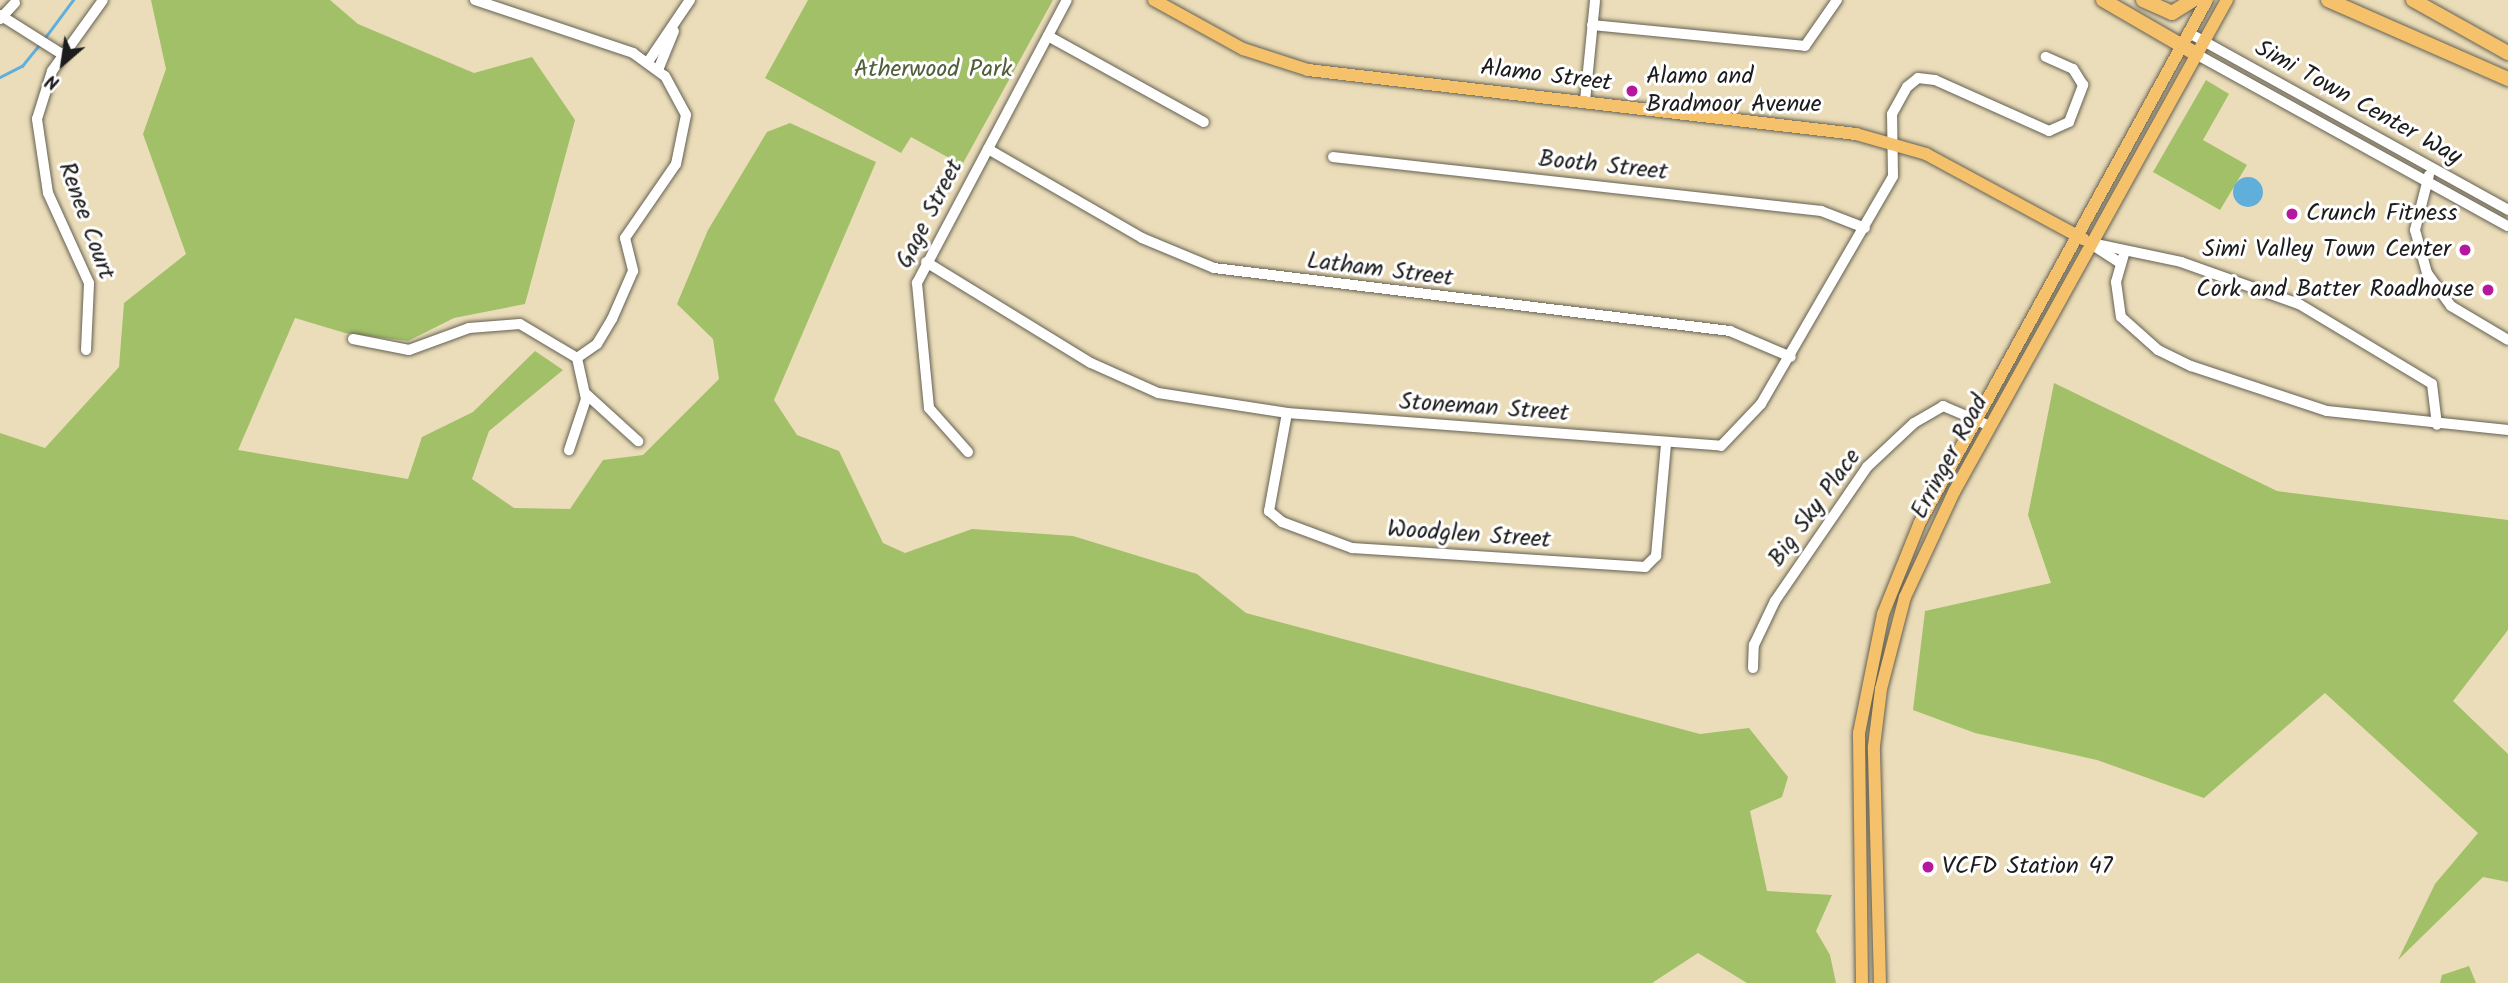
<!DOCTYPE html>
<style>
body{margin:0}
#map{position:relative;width:2508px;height:983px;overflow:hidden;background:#ebddb9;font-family:Kalam,sans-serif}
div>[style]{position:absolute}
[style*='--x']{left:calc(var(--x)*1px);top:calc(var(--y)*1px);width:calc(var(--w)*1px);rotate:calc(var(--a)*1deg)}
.green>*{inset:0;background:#a1c068}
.water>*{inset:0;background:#60afda}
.round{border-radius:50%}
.stream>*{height:2.5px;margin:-1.25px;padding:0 1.25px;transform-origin:1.25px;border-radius:1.25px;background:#60afda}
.roads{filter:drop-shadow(0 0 2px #646053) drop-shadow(0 0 2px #646053)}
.minor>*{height:10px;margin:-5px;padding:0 5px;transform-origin:5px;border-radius:5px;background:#fff}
.major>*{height:12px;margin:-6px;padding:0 6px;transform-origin:6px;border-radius:6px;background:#f5c16b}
.highway>*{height:14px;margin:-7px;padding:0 7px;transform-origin:7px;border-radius:7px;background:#f5c16b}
.dots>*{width:19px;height:19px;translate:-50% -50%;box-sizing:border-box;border:4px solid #fff;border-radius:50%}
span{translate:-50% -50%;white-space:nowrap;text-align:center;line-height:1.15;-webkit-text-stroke:6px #fff;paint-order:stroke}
.park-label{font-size:24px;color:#515e3a}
.street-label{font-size:24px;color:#1c1c1c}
.poi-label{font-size:24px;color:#1c1c1c}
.left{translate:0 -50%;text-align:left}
.right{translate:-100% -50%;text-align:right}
.north{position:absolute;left:28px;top:28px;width:70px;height:70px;-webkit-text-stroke:5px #fff;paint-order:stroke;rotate:209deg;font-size:19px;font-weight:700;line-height:28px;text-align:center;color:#1c1c1c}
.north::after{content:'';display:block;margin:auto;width:24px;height:32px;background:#1c1c1c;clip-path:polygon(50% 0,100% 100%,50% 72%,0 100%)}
</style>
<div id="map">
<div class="green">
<div style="clip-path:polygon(151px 0,330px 0,358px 24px,474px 73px,532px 57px,575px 120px,525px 304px,454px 318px,408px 341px,345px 333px,295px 318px,238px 450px,408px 479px,422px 437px,473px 412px,535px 351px,563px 370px,489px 431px,472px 479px,514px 508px,570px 509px,603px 460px,643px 455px,719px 379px,713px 339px,677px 304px,708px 230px,767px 132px,790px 123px,876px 162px,774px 400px,797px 435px,839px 451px,883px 543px,905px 553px,972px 529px,1073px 536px,1197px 574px,1246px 613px,1700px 734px,1749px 728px,1788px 777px,1782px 797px,1750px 811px,1767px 891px,1832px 895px,1816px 931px,1830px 955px,1836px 983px,1747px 983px,1698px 953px,1652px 983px,0 983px,0 433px,45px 448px,119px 367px,124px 303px,186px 254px,143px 134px,166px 69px)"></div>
<div style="clip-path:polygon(808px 0,1053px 0,962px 165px,911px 137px,901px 153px,765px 78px)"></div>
<div style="clip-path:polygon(2206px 80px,2229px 94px,2203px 140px,2247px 165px,2220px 210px,2153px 172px)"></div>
<div style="clip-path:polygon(2054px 383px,2277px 491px,2508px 520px,2508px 630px,2453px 701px,2508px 754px,2508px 882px,2483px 877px,2398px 960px,2435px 884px,2478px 833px,2325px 693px,2204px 798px,2097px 760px,1975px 733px,1913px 710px,1925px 611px,2051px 583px,2028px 515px)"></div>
<div style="clip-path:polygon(2469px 966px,2476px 983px,2440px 983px,2442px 975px)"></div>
</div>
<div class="water">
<div class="round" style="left:2233px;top:177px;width:30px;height:30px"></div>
</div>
<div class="stream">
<div style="--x:44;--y:39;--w:49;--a:-53.4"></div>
<div style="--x:0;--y:77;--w:25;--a:-27"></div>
<div style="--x:22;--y:66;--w:28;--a:-51"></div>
</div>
<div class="roads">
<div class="minor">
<div style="--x:475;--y:0;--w:167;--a:18.5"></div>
<div style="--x:633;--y:53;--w:39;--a:36"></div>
<div style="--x:665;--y:76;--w:44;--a:61.7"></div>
<div style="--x:686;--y:115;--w:50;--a:101.5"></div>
<div style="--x:676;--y:164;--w:90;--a:124.6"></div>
<div style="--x:625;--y:238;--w:34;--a:76"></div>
<div style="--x:633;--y:271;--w:52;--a:113.6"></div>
<div style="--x:612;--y:319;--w:29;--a:121"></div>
<div style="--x:597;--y:344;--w:24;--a:145"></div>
<div style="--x:577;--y:358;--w:42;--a:77.6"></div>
<div style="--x:586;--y:399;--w:54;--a:108.4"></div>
<div style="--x:0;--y:15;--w:73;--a:32.2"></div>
<div style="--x:0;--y:19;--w:22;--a:-47"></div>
<div style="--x:1592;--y:25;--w:214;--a:5.6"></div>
<div style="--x:1805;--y:46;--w:56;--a:-55.2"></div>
<div style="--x:2189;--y:33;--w:365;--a:29"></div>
<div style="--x:1048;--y:36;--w:178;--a:28.9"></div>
<div style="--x:2196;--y:54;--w:356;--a:28.9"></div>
<div style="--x:648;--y:62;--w:75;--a:-55.9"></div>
<div style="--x:658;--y:70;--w:42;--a:-67.7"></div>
<div style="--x:1585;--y:101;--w:101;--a:-84.3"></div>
<div style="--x:988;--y:149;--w:178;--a:30"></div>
<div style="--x:1142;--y:238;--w:78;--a:22.6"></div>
<div style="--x:1214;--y:268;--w:520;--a:6.96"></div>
<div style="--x:1730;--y:331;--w:66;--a:23.1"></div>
<div style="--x:1333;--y:157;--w:491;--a:6.3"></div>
<div style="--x:1821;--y:211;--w:47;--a:21.1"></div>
<div style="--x:2429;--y:175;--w:57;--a:104.3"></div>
<div style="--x:2415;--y:230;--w:45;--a:74.4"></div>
<div style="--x:2427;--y:273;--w:41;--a:54"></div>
<div style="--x:2451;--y:306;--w:66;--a:30.8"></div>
<div style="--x:2091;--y:243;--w:92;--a:11.9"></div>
<div style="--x:2181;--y:262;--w:125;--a:19.6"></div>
<div style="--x:2299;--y:304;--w:155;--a:31"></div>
<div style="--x:2432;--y:384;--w:41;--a:83"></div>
<div style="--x:2091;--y:244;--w:35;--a:33"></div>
<div style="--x:2124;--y:254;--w:29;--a:106"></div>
<div style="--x:2116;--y:282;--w:35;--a:82"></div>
<div style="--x:2121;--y:317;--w:50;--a:41.7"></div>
<div style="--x:2158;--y:350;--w:37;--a:26"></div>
<div style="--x:2191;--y:366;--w:143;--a:18.3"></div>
<div style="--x:2327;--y:411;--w:182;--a:6"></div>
<div style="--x:926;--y:262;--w:193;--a:31.5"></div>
<div style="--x:1091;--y:363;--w:73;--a:24.1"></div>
<div style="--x:1158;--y:393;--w:131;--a:8.8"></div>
<div style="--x:1287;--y:413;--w:435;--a:4.3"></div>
<div style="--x:1721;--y:446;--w:58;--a:-46.4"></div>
<div style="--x:1761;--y:404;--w:263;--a:-59.9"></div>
<div style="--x:1893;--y:176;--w:62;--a:-90.9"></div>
<div style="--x:1892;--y:114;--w:31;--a:-61"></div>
<div style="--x:1907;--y:87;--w:14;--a:-39"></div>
<div style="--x:1918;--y:78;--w:17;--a:7"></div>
<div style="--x:1935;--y:80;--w:125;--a:24.1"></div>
<div style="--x:2049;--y:131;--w:22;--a:-24"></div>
<div style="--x:2069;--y:122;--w:40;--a:-69"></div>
<div style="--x:2083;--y:85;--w:19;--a:-122"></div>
<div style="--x:2073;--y:69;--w:30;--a:-156"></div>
<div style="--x:353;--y:339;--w:57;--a:11.1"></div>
<div style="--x:409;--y:350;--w:64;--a:-20.1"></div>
<div style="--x:469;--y:328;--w:51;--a:-4.5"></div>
<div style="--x:520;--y:324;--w:66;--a:30.8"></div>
<div style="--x:86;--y:350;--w:67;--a:-87.4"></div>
<div style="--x:89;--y:283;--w:99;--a:-114.5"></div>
<div style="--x:48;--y:193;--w:75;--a:-98.5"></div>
<div style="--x:37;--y:119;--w:50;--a:-72.6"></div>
<div style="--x:52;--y:71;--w:87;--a:-54.3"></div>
<div style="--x:585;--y:393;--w:72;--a:42.2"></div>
<div style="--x:1287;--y:413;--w:100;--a:100.4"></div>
<div style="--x:1269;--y:511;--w:17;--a:40"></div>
<div style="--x:1282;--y:522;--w:75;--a:20.4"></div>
<div style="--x:1352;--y:548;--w:294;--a:3.7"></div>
<div style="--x:1645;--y:567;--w:16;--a:-45"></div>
<div style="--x:1656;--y:556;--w:113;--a:-84.9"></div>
<div style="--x:968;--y:452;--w:59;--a:-131.6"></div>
<div style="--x:929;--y:408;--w:126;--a:-95.5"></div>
<div style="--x:917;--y:283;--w:320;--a:-62.1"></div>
<div style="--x:1753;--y:668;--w:23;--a:-88"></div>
<div style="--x:1754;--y:645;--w:49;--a:-64.5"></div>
<div style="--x:1775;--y:601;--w:163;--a:-55.5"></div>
<div style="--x:1867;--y:467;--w:64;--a:-43.1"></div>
<div style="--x:1914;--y:423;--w:34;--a:-30"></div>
<div style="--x:1943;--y:406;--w:51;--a:23.1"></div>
</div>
<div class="major">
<div style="--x:1154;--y:0;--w:102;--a:28.8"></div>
<div style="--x:1243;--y:49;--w:68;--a:17.9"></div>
<div style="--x:1308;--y:70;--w:552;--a:6.66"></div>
<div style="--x:1856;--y:134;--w:73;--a:15.9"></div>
<div style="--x:1926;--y:154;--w:179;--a:28.4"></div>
<div style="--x:1862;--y:983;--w:250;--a:-90.7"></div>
<div style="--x:1859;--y:733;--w:121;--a:-78.6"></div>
<div style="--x:1883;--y:614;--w:99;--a:-68.1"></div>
<div style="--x:1920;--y:522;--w:596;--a:-61.2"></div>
<div style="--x:1880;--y:983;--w:237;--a:-91.5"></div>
<div style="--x:1874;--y:746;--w:57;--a:-83"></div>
<div style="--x:1881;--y:689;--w:95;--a:-75.4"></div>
<div style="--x:1905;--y:597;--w:116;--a:-65"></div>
<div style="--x:1954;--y:492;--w:563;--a:-60.98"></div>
</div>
<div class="highway">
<div style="--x:2103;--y:0;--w:108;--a:30.1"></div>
<div style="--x:2143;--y:0;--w:32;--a:24"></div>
<div style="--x:2172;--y:13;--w:25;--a:-32"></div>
<div style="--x:2328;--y:0;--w:197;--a:23.7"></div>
<div style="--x:2413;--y:0;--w:109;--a:29.2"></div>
</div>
</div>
<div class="dots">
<div style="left:1632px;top:91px;background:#b5179e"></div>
<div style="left:2292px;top:214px;background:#b5179e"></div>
<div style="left:2465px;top:250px;background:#b5179e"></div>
<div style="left:2488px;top:290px;background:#b5179e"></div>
<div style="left:1928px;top:867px;background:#b5179e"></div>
</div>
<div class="park-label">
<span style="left:933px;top:70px">Atherwood Park</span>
</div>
<div class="street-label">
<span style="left:1546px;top:76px;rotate:7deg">Alamo Street</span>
<span style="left:2358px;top:103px;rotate:29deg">Simi Town Center Way</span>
<span style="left:1603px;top:166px;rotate:6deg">Booth Street</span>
<span style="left:930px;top:214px;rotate:-63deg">Gage Street</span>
<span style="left:86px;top:221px;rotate:70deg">Renee Court</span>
<span style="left:1380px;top:270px;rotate:7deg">Latham Street</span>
<span style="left:1484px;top:408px;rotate:4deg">Stoneman Street</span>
<span style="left:1950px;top:457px;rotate:-62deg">Erringer Road</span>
<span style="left:1815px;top:508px;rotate:-54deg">Big Sky Place</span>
<span style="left:1469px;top:535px;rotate:4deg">Woodglen Street</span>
</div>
<div class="poi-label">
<span class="left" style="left:1646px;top:91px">Alamo and<br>Bradmoor Avenue</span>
<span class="left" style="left:2306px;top:214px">Crunch Fitness</span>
<span class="right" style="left:2451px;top:250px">Simi Valley Town Center</span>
<span class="right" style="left:2474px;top:290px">Cork and Batter Roadhouse</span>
<span class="left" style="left:1942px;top:867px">VCFD Station 47</span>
</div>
<div class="north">N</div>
</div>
